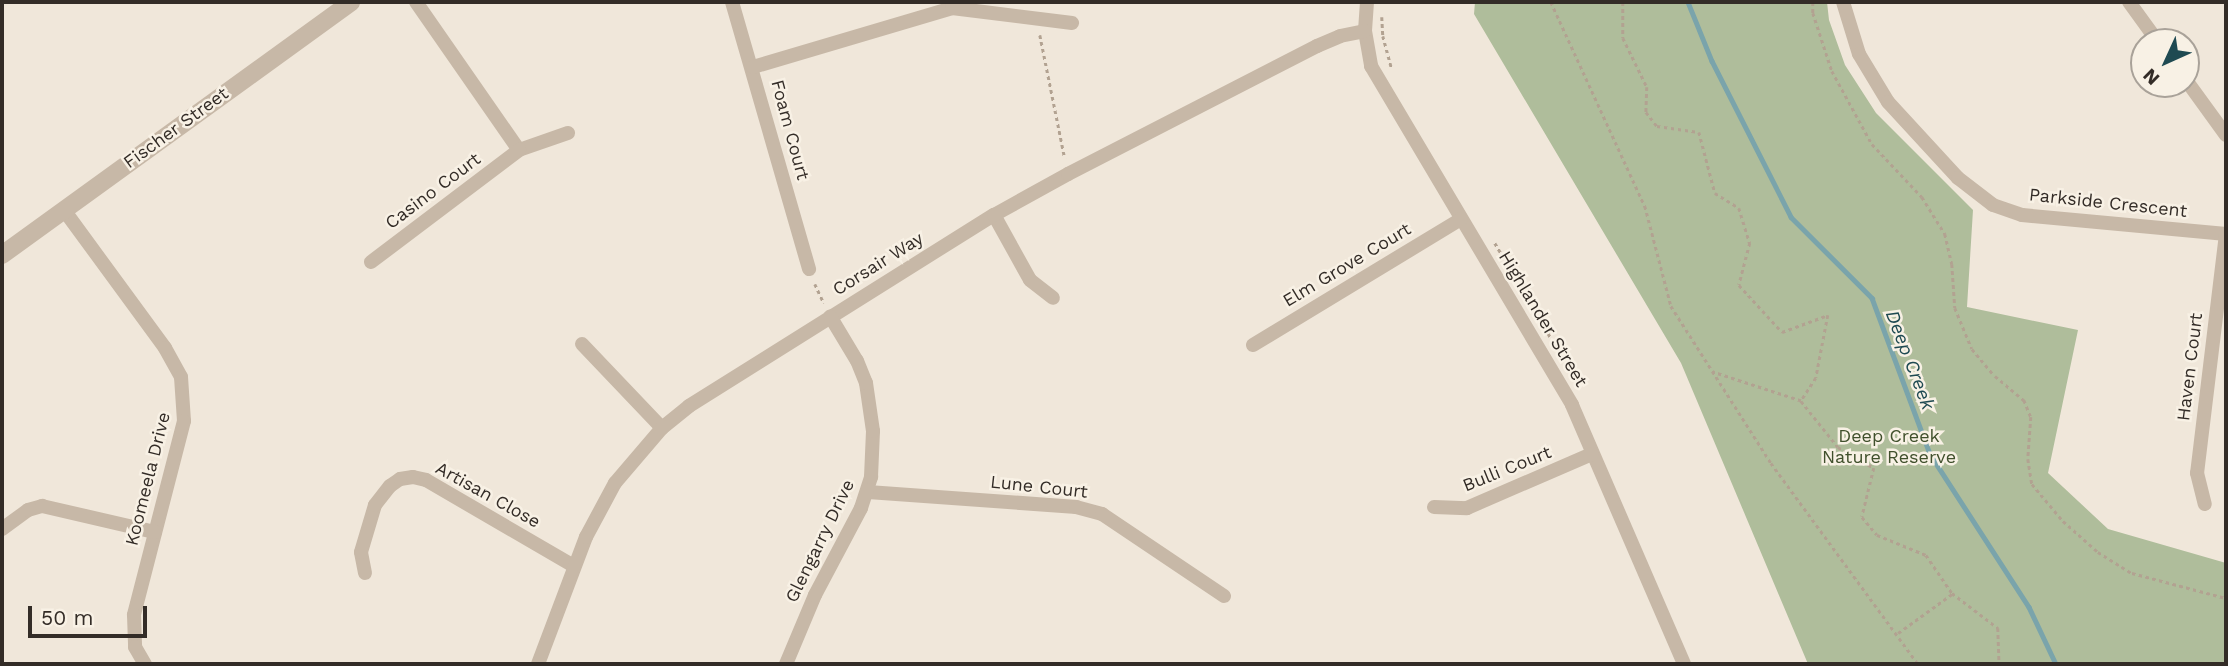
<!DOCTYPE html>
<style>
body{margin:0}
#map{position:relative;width:2228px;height:666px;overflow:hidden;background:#f0e7da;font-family:"Work Sans",sans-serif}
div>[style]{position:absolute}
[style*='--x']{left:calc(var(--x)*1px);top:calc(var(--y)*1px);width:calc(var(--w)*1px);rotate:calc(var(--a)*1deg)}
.green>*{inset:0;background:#afbd9b}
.stream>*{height:4.5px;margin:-2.25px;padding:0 2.25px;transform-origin:2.25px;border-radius:2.25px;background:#7aa4ab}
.path>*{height:2.5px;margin-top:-1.25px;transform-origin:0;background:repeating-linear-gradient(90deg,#b2a291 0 3.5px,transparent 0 7px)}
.minor>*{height:14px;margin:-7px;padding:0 7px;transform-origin:7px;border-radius:7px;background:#c7b8a7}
.tertiary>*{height:18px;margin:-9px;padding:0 9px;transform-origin:9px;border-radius:9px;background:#c7b8a7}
span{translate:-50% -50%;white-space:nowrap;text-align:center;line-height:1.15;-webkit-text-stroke:5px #f8f1e5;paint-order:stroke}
.street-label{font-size:18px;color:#332c27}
.park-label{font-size:18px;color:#40502c}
.water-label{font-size:19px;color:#1f4a52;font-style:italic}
.frame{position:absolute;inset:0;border:4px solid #332c27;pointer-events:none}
.north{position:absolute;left:2130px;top:28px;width:70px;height:70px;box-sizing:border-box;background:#f8f1e5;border:2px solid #a9a299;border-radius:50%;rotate:225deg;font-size:19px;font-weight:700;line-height:28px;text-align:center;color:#332c27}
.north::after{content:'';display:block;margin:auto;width:24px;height:32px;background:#1f4a52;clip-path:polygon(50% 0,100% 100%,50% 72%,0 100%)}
.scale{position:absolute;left:28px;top:606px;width:119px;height:32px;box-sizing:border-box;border:4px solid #332c27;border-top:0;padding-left:9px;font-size:21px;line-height:24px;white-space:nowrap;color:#332c27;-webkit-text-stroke:5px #f8f1e5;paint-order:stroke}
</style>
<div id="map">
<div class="green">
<div style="clip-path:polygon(1475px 2px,1827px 2px,1829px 20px,1845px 65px,1876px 113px,1973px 210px,1967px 307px,2078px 330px,2048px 473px,2108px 529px,2226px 563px,2226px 664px,1808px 664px,1681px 363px,1474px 14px)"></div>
</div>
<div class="stream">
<div style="--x:1688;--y:2;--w:64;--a:67.9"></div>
<div style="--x:1712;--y:61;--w:175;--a:63.1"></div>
<div style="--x:1791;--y:217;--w:115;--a:45"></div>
<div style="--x:1872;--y:298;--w:166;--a:69.6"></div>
<div style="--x:1930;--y:454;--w:182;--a:57.1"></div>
<div style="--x:2029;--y:607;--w:63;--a:64.7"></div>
</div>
<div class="path">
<div style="--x:1551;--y:2;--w:225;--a:65.3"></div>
<div style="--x:1645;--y:206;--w:103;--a:75.4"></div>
<div style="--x:1671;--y:306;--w:186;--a:57.5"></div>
<div style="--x:1771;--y:463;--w:249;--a:53.8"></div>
<div style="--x:1623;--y:2;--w:36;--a:90"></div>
<div style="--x:1623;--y:38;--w:55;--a:63.9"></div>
<div style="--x:1647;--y:87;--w:25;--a:92"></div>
<div style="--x:1646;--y:112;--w:18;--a:52"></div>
<div style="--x:1657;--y:126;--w:42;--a:8.1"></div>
<div style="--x:1699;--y:132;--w:63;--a:75.3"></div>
<div style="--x:1715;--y:193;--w:28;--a:32"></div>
<div style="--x:1739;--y:208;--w:37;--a:73"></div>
<div style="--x:1750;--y:243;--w:43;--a:104.7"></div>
<div style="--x:1739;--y:285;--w:64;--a:47.5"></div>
<div style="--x:1782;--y:332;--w:49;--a:-20.3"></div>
<div style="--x:1828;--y:315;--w:64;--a:100.8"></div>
<div style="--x:1816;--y:378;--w:27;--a:123"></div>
<div style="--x:1801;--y:401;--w:93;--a:-161.8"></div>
<div style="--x:1813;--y:2;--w:11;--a:90"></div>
<div style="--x:1813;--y:13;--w:61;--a:71.9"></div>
<div style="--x:1832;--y:71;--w:83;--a:61.3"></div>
<div style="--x:1872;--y:144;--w:73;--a:46.7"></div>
<div style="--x:1922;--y:197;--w:44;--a:58.1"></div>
<div style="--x:1945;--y:234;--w:31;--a:77"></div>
<div style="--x:1952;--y:264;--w:44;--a:86.1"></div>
<div style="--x:1955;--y:308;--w:44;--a:67.5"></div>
<div style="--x:1972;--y:349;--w:35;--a:50"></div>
<div style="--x:1995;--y:376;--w:38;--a:40"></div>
<div style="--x:2024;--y:400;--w:18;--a:68"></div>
<div style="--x:2031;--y:417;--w:42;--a:94.1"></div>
<div style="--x:2028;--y:459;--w:25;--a:81"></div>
<div style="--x:2032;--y:484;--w:48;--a:50"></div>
<div style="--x:2063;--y:521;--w:47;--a:41.5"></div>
<div style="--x:2098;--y:552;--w:40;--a:32"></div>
<div style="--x:2132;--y:573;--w:97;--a:14.9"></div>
<div style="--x:1382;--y:17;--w:19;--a:87"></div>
<div style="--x:1383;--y:36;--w:34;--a:75"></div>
<div style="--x:1040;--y:35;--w:126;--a:78.6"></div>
<div style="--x:1495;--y:243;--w:130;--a:59.5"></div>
<div style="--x:815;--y:284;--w:21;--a:65"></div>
<div style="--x:1801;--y:401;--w:59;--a:51.2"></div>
<div style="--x:1838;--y:447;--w:42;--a:30.3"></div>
<div style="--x:1874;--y:468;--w:50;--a:103.8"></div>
<div style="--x:1862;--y:517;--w:23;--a:50"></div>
<div style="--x:1877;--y:535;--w:53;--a:22.2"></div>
<div style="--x:1926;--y:555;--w:46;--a:55.6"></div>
<div style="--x:1952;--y:593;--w:58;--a:37.3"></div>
<div style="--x:1998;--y:628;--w:36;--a:88"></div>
<div style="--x:1898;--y:633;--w:67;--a:-35.8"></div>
</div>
<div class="minor">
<div style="--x:416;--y:2;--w:180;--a:55.2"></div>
<div style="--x:519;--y:150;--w:52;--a:-19.1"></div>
<div style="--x:732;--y:2;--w:278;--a:73.9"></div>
<div style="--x:1367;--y:2;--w:29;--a:94"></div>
<div style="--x:1365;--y:31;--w:36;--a:80"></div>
<div style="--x:1371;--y:66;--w:394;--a:59.3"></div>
<div style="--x:1572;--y:405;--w:282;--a:66.6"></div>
<div style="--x:1843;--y:2;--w:54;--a:72.9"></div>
<div style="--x:1859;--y:54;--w:56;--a:58.9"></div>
<div style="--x:1888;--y:102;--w:103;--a:47.4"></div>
<div style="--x:1958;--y:178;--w:44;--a:37.6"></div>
<div style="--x:1993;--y:205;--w:31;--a:19"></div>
<div style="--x:2022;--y:215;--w:205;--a:5.3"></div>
<div style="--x:2226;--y:234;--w:241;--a:96.9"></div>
<div style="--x:2197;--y:473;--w:32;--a:76"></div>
<div style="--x:2129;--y:2;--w:49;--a:54.1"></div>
<div style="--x:753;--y:67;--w:208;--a:-16.5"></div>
<div style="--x:952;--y:8;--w:121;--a:7.1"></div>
<div style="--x:2186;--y:80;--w:68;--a:54"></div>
<div style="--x:64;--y:210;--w:171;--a:53.8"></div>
<div style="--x:165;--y:348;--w:33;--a:61"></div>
<div style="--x:181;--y:377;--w:44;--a:86.1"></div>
<div style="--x:184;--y:421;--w:200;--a:104.5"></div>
<div style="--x:134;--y:615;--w:32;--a:88"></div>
<div style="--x:135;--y:647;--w:20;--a:60"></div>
<div style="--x:994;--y:215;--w:74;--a:61"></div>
<div style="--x:1030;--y:280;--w:29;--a:38"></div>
<div style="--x:371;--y:262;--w:186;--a:-37.1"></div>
<div style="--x:582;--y:344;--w:116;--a:46.4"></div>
<div style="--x:1253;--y:345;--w:243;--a:-31.2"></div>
<div style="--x:868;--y:492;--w:209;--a:4.1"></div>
<div style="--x:1076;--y:507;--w:27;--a:15"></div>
<div style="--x:1102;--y:514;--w:147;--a:33.9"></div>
<div style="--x:1434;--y:507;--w:33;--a:2"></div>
<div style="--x:1467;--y:508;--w:136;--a:-23.4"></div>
<div style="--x:2;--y:529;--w:32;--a:-36"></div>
<div style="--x:28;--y:510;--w:15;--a:-16"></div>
<div style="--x:42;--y:506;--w:116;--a:13"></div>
<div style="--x:365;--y:573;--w:21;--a:-101"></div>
<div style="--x:361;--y:552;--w:49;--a:-73.4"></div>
<div style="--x:375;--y:505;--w:24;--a:-52"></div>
<div style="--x:390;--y:486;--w:12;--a:-35"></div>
<div style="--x:400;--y:479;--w:13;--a:-9"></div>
<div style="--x:413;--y:477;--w:13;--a:13"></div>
<div style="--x:426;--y:480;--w:171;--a:30.2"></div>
<div style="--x:538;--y:664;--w:136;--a:-69.3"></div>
<div style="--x:586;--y:537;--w:61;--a:-61.8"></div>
<div style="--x:615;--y:483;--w:72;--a:-49.5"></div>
<div style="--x:662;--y:428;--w:35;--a:-39"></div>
<div style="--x:689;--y:406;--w:360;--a:-32.1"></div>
<div style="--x:994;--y:215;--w:85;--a:-29"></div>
<div style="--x:1068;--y:174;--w:280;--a:-27.2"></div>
<div style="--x:1317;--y:46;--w:25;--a:-23"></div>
<div style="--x:1340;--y:36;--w:25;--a:-11"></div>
<div style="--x:786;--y:664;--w:75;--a:-67.2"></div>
<div style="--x:815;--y:595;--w:98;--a:-62.1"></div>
<div style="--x:861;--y:508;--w:33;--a:-72"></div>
<div style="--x:871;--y:477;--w:46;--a:-87.5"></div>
<div style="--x:873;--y:431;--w:49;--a:-98.3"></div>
<div style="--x:866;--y:383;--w:24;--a:-112"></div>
<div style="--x:857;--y:361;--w:52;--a:-121"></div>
</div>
<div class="tertiary">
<div style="--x:2;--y:255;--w:431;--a:-35.9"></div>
</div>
<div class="street-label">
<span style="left:176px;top:128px;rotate:-36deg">Fischer Street</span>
<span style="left:790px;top:130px;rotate:75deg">Foam Court</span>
<span style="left:433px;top:191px;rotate:-37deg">Casino Court</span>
<span style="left:2108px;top:203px;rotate:6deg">Parkside Crescent</span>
<span style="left:878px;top:264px;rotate:-32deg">Corsair Way</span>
<span style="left:1347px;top:265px;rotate:-31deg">Elm Grove Court</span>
<span style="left:1543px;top:319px;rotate:59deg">Highlander Street</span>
<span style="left:2190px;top:367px;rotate:-83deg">Haven Court</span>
<span style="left:1507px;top:469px;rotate:-22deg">Bulli Court</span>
<span style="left:148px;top:479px;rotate:-76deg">Koomeela Drive</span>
<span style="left:1039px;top:487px;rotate:6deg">Lune Court</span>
<span style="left:488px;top:495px;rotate:29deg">Artisan Close</span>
<span style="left:820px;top:541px;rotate:-64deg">Glengarry Drive</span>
</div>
<div class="park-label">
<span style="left:1889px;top:447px">Deep Creek<br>Nature Reserve</span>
</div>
<div class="water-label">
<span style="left:1910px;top:360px;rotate:69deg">Deep Creek</span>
</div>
<div class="frame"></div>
<div class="north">N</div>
<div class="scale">50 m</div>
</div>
